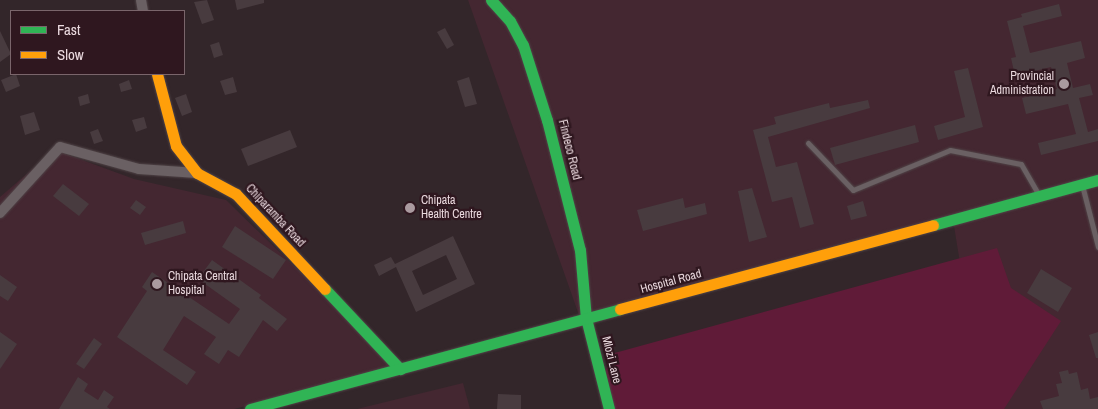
<!DOCTYPE html>
<style>
body{margin:0}
#map{position:relative;width:1098px;height:409px;overflow:hidden;background:#33262a;font-family:"Archivo Narrow",sans-serif}
div>[style]{position:absolute}
[style*='--x']{left:calc(var(--x)*1px);top:calc(var(--y)*1px);width:calc(var(--w)*1px);rotate:calc(var(--a)*1deg)}
.built>*{inset:0;background:#442731}
.green>*{inset:0;background:#601b38}
.building>*{inset:0;background:#483b3f}
.roads{filter:drop-shadow(0 0 1px #504447) drop-shadow(0 0 1px #504447)}
.lane>*{height:5px;margin:-2.5px;padding:0 2.5px;transform-origin:2.5px;border-radius:2.5px;background:#6a6063}
.street>*{height:10px;margin:-5px;padding:0 5px;transform-origin:5px;border-radius:5px;background:#6a6063}
.fast>*{height:11px;margin:-5.5px;padding:0 5.5px;transform-origin:5.5px;border-radius:5.5px;background:#30b455}
.slow>*{height:11px;margin:-5.5px;padding:0 5.5px;transform-origin:5.5px;border-radius:5.5px;background:#ff9f0a}
.dots>*{width:14px;height:14px;translate:-50% -50%;box-sizing:border-box;border:2px solid #2f171f;border-radius:50%}
span{translate:-50% -50%;white-space:nowrap;text-align:center;line-height:1.15;-webkit-text-stroke:4.5px #2f171f;paint-order:stroke}
.poi-label{font-size:12px;color:#ead9de}
.right{translate:-100% -50%;text-align:right}
.left{translate:0 -50%;text-align:left}
.street-label{font-size:12px;color:#ead9de}
.legend{position:absolute;left:10px;top:10px;width:175px;height:65px;box-sizing:border-box;background:#2f171f;border:1px solid #7a656b;margin:0;padding:6px 9px;list-style:none;font-size:15px;color:#ead9de}
.legend li{display:flex;align-items:center;gap:10px;height:25px}
.legend b{width:25px;border:1px solid #7a656b}
</style>
<div id="map">
<div class="built">
<div style="clip-path:polygon(468px 0,1098px 0,1098px 409px,984px 409px,953px 220px,580px 318px)"></div>
<div style="clip-path:polygon(55px 150px,134px 179px,226px 200px,400px 369px,234px 409px,0 409px,0 197px)"></div>
<div style="clip-path:polygon(463px 383px,470px 409px,357px 409px)"></div>
</div>
<div class="green">
<div style="clip-path:polygon(997px 248px,1011px 288px,1061px 321px,1004px 409px,615px 409px,605px 373px,611px 354px)"></div>
</div>
<div class="building">
<div style="clip-path:polygon(207px 0,214px 20px,202px 24px,194px 2px)"></div>
<div style="clip-path:polygon(235px 0,264px 0,264px 3px,237px 10px)"></div>
<div style="clip-path:polygon(1059px 4px,1062px 16px,1023px 26px,1030px 53px,1081px 41px,1085px 58px,1067px 63px,1073px 88px,1090px 84px,1093px 95px,1079px 98px,1088px 132px,1098px 129px,1098px 141px,1041px 155px,1038px 143px,1076px 134px,1068px 104px,1026px 114px,1022px 98px,1057px 89px,1051px 67px,1015px 76px,1011px 58px,1016px 57px,1007px 21px,1022px 17px,1021px 14px)"></div>
<div style="clip-path:polygon(445px 28px,454px 45px,447px 49px,437px 32px)"></div>
<div style="clip-path:polygon(0 31px,11px 54px,0 62px)"></div>
<div style="clip-path:polygon(219px 42px,223px 55px,214px 58px,210px 45px)"></div>
<div style="clip-path:polygon(968px 68px,983px 127px,938px 140px,934px 126px,965px 117px,954px 71px)"></div>
<div style="clip-path:polygon(16px 74px,20px 86px,6px 92px,1px 80px)"></div>
<div style="clip-path:polygon(233px 77px,237px 92px,225px 95px,220px 81px)"></div>
<div style="clip-path:polygon(469px 77px,477px 104px,465px 107px,457px 81px)"></div>
<div style="clip-path:polygon(129px 80px,132px 89px,121px 92px,119px 84px)"></div>
<div style="clip-path:polygon(88px 94px,90px 103px,80px 106px,78px 97px)"></div>
<div style="clip-path:polygon(186px 94px,192px 112px,182px 116px,175px 98px)"></div>
<div style="clip-path:polygon(868px 100px,870px 108px,768px 137px,776px 167px,797px 162px,814px 224px,800px 228px,792px 197px,772px 202px,753px 130px,776px 124px,774px 117px,829px 103px,830px 108px)"></div>
<div style="clip-path:polygon(34px 112px,40px 130px,25px 135px,20px 116px)"></div>
<div style="clip-path:polygon(144px 117px,147px 128px,136px 132px,132px 120px)"></div>
<div style="clip-path:polygon(915px 125px,919px 142px,835px 165px,830px 148px)"></div>
<div style="clip-path:polygon(98px 129px,103px 141px,94px 144px,90px 132px)"></div>
<div style="clip-path:polygon(290px 130px,297px 147px,248px 166px,241px 149px)"></div>
<div style="clip-path:polygon(63px 184px,89px 204px,79px 216px,53px 196px)"></div>
<div style="clip-path:polygon(752px 188px,767px 237px,749px 242px,738px 191px)"></div>
<div style="clip-path:polygon(683px 198px,685px 208px,705px 203px,707px 214px,643px 231px,637px 210px)"></div>
<div style="clip-path:polygon(136px 200px,146px 207px,140px 215px,130px 208px)"></div>
<div style="clip-path:polygon(863px 201px,867px 216px,851px 220px,847px 206px)"></div>
<div style="clip-path:polygon(183px 221px,186px 233px,145px 245px,141px 233px)"></div>
<div style="clip-path:polygon(235px 226px,286px 260px,273px 279px,222px 247px)"></div>
<div style="clip-path:polygon(evenodd,453px 236px,475px 284px,416px 312px,396px 267px,379px 276px,374px 265px,391px 257px,395px 264px,453px 236px,446px 255px,457px 279px,423px 295px,412px 271px,446px 255px)"></div>
<div style="clip-path:polygon(212px 260px,261px 295px,259px 298px,287px 319px,277px 331px,263px 320px,239px 357px,228px 350px,219px 364px,204px 354px,216px 337px,184px 316px,163px 350px,196px 372px,187px 385px,117px 337px,147px 291px,142px 287px,152px 272px,229px 324px,240px 309px,198px 279px)"></div>
<div style="clip-path:polygon(1041px 269px,1072px 288px,1058px 312px,1027px 293px)"></div>
<div style="clip-path:polygon(0 275px,17px 287px,8px 301px,0 296px)"></div>
<div style="clip-path:polygon(0 332px,17px 344px,0 369px)"></div>
<div style="clip-path:polygon(1098px 332px,1098px 358px,1096px 358px,1089px 335px)"></div>
<div style="clip-path:polygon(94px 338px,102px 344px,84px 369px,76px 364px)"></div>
<div style="clip-path:polygon(1068px 370px,1069px 374px,1077px 372px,1081px 390px,1088px 388px,1090px 399px,1098px 397px,1098px 409px,1043px 409px,1040px 401px,1059px 396px,1056px 384px,1062px 383px,1059px 372px)"></div>
<div style="clip-path:polygon(78px 377px,88px 384px,84px 391px,98px 400px,104px 390px,114px 397px,107px 407px,110px 409px,59px 409px)"></div>
<div style="clip-path:polygon(498px 394px,521px 395px,521px 409px,497px 409px)"></div>
</div>
<div class="roads">
<div class="lane">
<div style="--x:808;--y:143;--w:65;--a:46.2"></div>
<div style="--x:853;--y:190;--w:105;--a:-22.4"></div>
<div style="--x:950;--y:150;--w:72;--a:11.2"></div>
<div style="--x:1021;--y:164;--w:36;--a:60"></div>
<div style="--x:1082;--y:185;--w:64;--a:75.5"></div>
</div>
<div class="street">
<div style="--x:141;--y:0;--w:11;--a:80"></div>
<div style="--x:0;--y:213;--w:89;--a:-47.7"></div>
<div style="--x:60;--y:147;--w:82;--a:15.6"></div>
<div style="--x:139;--y:169;--w:58;--a:3.9"></div>
</div>
<div class="fast">
<div style="--x:491;--y:0;--w:28;--a:48"></div>
<div style="--x:510;--y:21;--w:27;--a:62"></div>
<div style="--x:523;--y:45;--w:79;--a:72.3"></div>
<div style="--x:547;--y:120;--w:134;--a:75.8"></div>
<div style="--x:580;--y:250;--w:68;--a:85"></div>
<div style="--x:586;--y:318;--w:94;--a:75.8"></div>
<div style="--x:933;--y:225;--w:171;--a:-15.3"></div>
<div style="--x:325;--y:289;--w:110;--a:46.8"></div>
<div style="--x:250;--y:409;--w:383;--a:-15.1"></div>
</div>
<div class="slow">
<div style="--x:157;--y:74;--w:74;--a:75.2"></div>
<div style="--x:176;--y:146;--w:34;--a:52"></div>
<div style="--x:197;--y:173;--w:44;--a:28.3"></div>
<div style="--x:236;--y:194;--w:130;--a:46.9"></div>
<div style="--x:620;--y:309;--w:324;--a:-15"></div>
</div>
</div>
<div class="dots">
<div style="left:1064px;top:84px;background:#aa9a9f"></div>
<div style="left:410px;top:208px;background:#aa9a9f"></div>
<div style="left:157px;top:284px;background:#aa9a9f"></div>
</div>
<div class="poi-label">
<span class="right" style="left:1054px;top:84px">Provincial<br>Administration</span>
<span class="left" style="left:421px;top:208px">Chipata<br>Health Centre</span>
<span class="left" style="left:168px;top:284px">Chipata Central<br>Hospital</span>
</div>
<div class="street-label">
<span style="left:569px;top:150px;rotate:76deg">Findeco Road</span>
<span style="left:275px;top:216px;rotate:47deg">Chiparamba Road</span>
<span style="left:671px;top:282px;rotate:-15deg">Hospital Road</span>
<span style="left:611px;top:360px;rotate:76deg">Mlozi Lane</span>
</div>
<ul class="legend">
<li><b style="height:6px;background:#30b455"></b>Fast</li>
<li><b style="height:6px;background:#ff9f0a"></b>Slow</li>
</ul>
</div>
